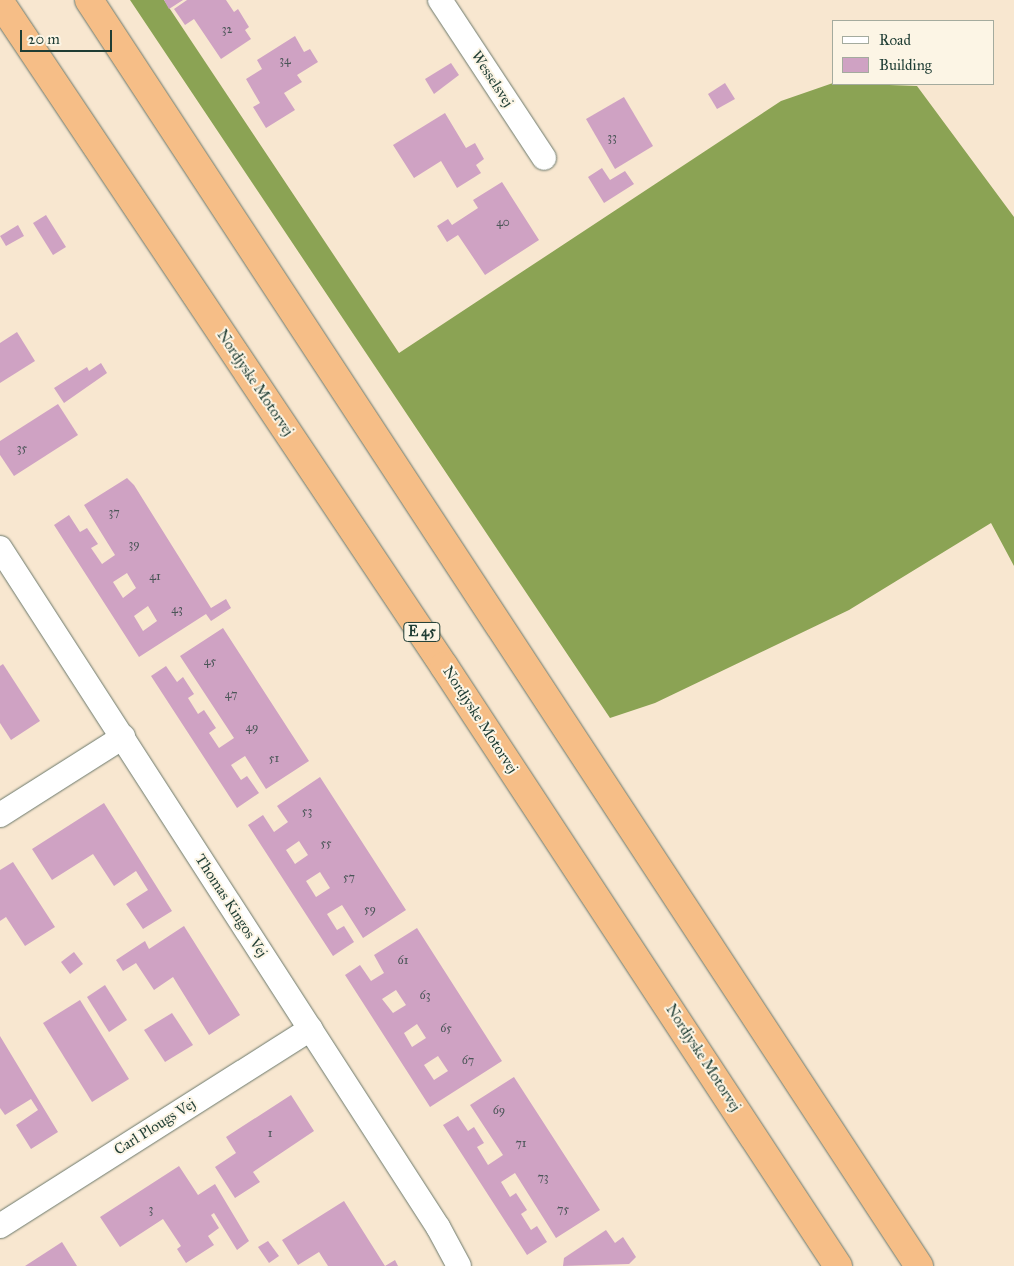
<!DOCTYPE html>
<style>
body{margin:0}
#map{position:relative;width:1014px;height:1266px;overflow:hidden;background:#f8e7d0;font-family:"IM FELL Great Primer",serif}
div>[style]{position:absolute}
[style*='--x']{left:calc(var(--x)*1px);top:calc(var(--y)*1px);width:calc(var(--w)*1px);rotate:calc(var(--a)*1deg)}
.forest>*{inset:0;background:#8ba354}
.building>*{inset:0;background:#cfa2c3}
.roads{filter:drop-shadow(0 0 1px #6b786b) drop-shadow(0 0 1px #6b786b)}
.street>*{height:24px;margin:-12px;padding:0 12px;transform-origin:12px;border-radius:12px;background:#fff}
.highway>*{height:28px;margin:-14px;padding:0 14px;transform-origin:14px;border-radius:14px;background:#f6be87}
span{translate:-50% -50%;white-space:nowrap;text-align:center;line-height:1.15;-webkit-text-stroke:4px #fcf5e5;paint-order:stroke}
.number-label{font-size:12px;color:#4b5658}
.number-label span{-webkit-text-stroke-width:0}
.shield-label span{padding:1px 4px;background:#fcf5e5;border:1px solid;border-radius:4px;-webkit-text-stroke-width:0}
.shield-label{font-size:14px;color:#1f3d34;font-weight:700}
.street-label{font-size:15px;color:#1f3d34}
.legend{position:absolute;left:832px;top:20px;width:162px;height:65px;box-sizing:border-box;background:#fcf5e5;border:1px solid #a4ab9e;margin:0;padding:6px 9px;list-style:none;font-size:15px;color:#1f3d34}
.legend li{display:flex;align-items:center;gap:10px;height:25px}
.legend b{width:25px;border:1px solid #a4ab9e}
.scale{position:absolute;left:20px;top:30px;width:92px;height:22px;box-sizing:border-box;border:2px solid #1f3d34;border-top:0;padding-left:6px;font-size:15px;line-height:18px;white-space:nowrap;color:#1f3d34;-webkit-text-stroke:4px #fcf5e5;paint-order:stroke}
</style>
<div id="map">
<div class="forest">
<div style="clip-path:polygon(130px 0,164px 0,399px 353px,781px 101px,833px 83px,917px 86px,1014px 217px,1014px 566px,991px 523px,849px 610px,655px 703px,610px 718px)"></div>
</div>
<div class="building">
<div style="clip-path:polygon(164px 0,183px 0,169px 9px)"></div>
<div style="clip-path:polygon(187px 0,226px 0,234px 12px,238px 9px,249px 27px,245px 30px,251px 39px,221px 59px,194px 19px,185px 25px,174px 9px)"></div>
<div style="clip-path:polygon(295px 36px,304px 52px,310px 49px,318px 62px,297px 75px,302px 82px,284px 93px,295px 110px,266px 128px,253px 107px,260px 103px,246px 79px,262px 69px,257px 60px)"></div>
<div style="clip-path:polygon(451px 63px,459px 75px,434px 94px,425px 79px)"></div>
<div style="clip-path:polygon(725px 83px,735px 99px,717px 109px,708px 94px)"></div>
<div style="clip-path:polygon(624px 97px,653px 146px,615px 169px,586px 119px)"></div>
<div style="clip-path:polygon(445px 113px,466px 148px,475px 143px,484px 159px,476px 165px,481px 173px,457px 188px,441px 161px,414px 178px,393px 145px)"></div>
<div style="clip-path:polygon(602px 168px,610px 180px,625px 171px,634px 184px,604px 203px,588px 177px)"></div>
<div style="clip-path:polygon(502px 182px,539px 240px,485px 275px,458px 235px,447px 242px,437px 226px,448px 219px,452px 225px,478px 208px,473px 200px)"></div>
<div style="clip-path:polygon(46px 215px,66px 247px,53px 255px,33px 223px)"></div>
<div style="clip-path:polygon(18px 225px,24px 236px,6px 246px,0 236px)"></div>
<div style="clip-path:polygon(17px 332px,35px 361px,0 383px,0 343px)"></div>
<div style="clip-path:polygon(101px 363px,107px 373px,64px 403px,54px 388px,87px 367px,89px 371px)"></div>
<div style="clip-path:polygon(58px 404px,78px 435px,14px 476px,0 455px,0 441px)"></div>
<div style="clip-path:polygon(evenodd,127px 478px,134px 485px,211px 608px,226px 599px,231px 608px,211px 621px,206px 614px,139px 657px,54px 525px,69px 515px,80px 532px,87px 528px,98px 544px,91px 548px,102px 564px,115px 555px,84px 505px,127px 478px,127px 573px,136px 588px,123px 598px,113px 582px,127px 573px,127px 478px,148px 606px,157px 621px,143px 631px,134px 616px,148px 606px)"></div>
<div style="clip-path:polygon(223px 628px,309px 761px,266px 789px,245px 756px,231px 765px,241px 780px,247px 776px,259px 793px,237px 808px,151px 676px,166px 666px,177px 682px,183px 677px,194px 694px,188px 698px,198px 714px,204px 710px,216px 728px,209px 733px,219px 748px,234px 738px,180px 656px)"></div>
<div style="clip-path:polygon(3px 664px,40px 721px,11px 740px,0 723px,0 666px)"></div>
<div style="clip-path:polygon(evenodd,320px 777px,406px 910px,363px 938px,342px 905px,327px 914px,337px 930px,344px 926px,354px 942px,333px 956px,248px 825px,263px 815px,274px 832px,288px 822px,277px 806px,320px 777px,299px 841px,308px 855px,295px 864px,286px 850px,299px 841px,320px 777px,320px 872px,330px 888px,316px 897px,306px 881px,320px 872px)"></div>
<div style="clip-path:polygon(104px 803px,172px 911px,143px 929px,126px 904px,148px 890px,136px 871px,114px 886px,93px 854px,52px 880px,32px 849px)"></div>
<div style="clip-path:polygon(13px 862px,55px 927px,25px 946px,6px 917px,0 921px,0 870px)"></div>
<div style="clip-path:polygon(184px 926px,240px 1015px,209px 1035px,173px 977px,154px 990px,136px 963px,123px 971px,116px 960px,145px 941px,149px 949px)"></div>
<div style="clip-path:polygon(evenodd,417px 928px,502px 1061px,430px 1107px,345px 975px,360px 965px,371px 981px,384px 973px,374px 955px,417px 928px,396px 990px,406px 1005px,393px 1013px,382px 999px,396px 990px,417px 928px,417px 1024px,426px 1038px,412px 1047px,404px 1033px,417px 1024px,417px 928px,438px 1056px,448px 1071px,434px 1080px,424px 1065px,438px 1056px)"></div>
<div style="clip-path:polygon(74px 952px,83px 964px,70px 974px,61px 962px)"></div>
<div style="clip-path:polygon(105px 985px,127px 1020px,109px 1032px,87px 997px)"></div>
<div style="clip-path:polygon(80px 1000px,129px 1079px,92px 1102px,43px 1023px)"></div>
<div style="clip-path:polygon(172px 1013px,193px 1045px,165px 1062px,144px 1030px)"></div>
<div style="clip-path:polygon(0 1036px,58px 1132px,31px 1149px,16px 1125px,38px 1110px,31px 1099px,5px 1115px,0 1108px)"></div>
<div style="clip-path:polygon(514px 1077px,600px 1210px,556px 1238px,515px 1173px,501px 1182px,510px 1197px,516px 1193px,527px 1210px,521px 1214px,531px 1230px,537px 1226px,547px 1242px,527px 1255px,443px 1125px,458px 1116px,468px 1131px,474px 1127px,484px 1143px,477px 1147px,488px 1165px,503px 1155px,470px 1105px)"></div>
<div style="clip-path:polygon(291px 1095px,314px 1131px,253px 1172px,260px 1182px,235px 1198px,215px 1167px,236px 1153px,226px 1137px)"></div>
<div style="clip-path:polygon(179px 1166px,198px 1195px,215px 1184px,249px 1241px,237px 1250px,214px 1213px,211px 1215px,219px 1228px,208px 1236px,214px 1245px,186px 1263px,177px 1249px,181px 1246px,163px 1219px,120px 1247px,100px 1217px)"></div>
<div style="clip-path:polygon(344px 1201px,385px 1266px,395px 1260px,398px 1266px,328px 1266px,319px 1252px,298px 1265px,282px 1240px)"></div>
<div style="clip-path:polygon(606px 1230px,615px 1243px,623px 1237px,636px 1257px,629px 1264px,563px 1266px,564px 1258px)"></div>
<div style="clip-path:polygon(268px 1241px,279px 1256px,269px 1263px,258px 1247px)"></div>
<div style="clip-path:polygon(62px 1242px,77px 1266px,25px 1266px)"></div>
</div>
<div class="roads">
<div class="street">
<div style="--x:440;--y:0;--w:189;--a:56.6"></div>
<div style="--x:0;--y:548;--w:808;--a:57.18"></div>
<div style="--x:438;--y:1227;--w:44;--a:61.7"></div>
<div style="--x:0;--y:815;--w:146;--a:-32.4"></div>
<div style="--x:0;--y:1226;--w:368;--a:-32.4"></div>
</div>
<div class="highway">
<div style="--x:89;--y:0;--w:1514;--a:56.75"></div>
<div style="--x:0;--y:2;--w:799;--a:56.23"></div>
<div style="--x:444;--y:666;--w:718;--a:56.71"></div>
</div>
</div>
<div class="number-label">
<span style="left:227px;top:30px">32</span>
<span style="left:285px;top:61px">34</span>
<span style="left:612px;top:138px">33</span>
<span style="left:503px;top:223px">40</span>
<span style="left:22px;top:449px">35</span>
<span style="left:114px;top:513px">37</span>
<span style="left:134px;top:545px">39</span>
<span style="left:155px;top:577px">41</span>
<span style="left:177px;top:610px">43</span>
<span style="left:210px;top:662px">45</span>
<span style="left:231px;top:695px">47</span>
<span style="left:252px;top:728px">49</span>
<span style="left:274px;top:759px">51</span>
<span style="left:307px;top:812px">53</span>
<span style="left:326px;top:844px">55</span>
<span style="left:349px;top:878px">57</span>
<span style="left:370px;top:910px">59</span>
<span style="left:403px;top:961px">61</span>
<span style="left:425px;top:996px">63</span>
<span style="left:446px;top:1029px">65</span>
<span style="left:468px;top:1061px">67</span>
<span style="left:499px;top:1111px">69</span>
<span style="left:270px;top:1134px">1</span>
<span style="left:521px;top:1144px">71</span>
<span style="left:543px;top:1178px">73</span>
<span style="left:151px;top:1210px">3</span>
<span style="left:563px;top:1210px">75</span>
</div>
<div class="shield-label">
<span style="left:422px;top:632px">E 45</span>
</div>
<div class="street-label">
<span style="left:492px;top:79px;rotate:57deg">Wesselsvej</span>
<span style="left:255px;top:383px;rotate:56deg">Nordjyske Motorvej</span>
<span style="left:480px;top:720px;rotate:57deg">Nordjyske Motorvej</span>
<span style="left:231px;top:906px;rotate:57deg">Thomas Kingos Vej</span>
<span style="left:703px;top:1058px;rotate:57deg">Nordjyske Motorvej</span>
<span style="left:155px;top:1127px;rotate:-32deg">Carl Plougs Vej</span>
</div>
<ul class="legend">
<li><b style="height:6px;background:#fff"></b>Road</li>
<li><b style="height:14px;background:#cfa2c3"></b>Building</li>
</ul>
<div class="scale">20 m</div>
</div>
